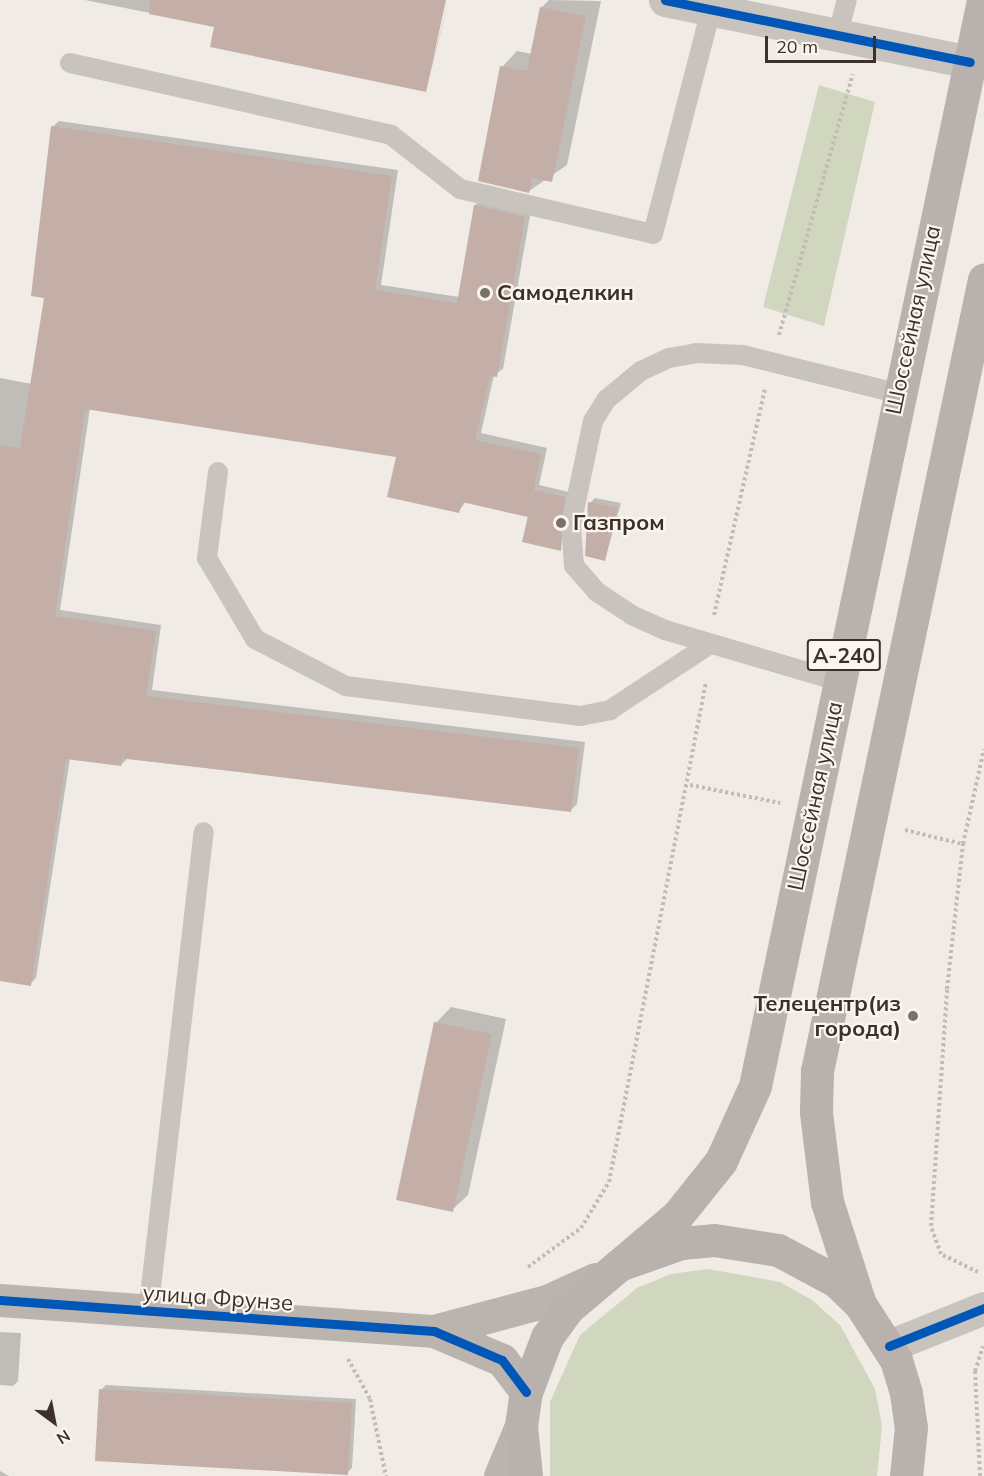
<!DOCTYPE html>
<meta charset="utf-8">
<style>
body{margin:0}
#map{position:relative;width:984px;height:1476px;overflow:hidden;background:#f0ebe5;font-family:Mulish,sans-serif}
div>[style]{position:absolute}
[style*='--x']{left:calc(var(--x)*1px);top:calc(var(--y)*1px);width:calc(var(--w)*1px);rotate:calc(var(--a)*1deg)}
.green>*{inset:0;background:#d1d6bf}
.shadow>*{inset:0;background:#0003}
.building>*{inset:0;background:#c3afa7}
.path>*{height:4px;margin-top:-2px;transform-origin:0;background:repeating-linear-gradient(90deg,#c2bbb6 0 3px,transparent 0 6px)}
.lane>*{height:20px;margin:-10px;padding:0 10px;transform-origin:10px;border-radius:10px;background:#c9c3be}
.street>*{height:33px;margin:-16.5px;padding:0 16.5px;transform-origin:16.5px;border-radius:16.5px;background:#c9c3be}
.secondary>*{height:33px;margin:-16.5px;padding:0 16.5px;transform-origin:16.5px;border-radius:16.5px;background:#bab3ae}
.primary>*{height:33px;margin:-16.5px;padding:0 16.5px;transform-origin:16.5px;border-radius:16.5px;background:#b8b1ad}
.cycleway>*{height:9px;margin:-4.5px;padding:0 4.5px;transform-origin:4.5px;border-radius:4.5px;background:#0057b8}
.dots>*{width:16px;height:16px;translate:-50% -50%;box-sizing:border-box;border:3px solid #fbf5ee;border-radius:50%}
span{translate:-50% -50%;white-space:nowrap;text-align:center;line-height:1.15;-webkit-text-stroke:4.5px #fbf5ee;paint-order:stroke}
.shield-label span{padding:2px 4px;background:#fbf5ee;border:2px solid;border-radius:4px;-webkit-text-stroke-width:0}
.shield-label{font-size:21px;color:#3b302b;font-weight:700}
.poi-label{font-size:22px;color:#3b302b;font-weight:700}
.left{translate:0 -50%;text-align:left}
.right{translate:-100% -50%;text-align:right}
.street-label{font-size:22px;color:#3b302b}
.north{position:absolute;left:24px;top:1392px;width:60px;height:60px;-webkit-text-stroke:4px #fbf5ee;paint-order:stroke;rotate:148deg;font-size:16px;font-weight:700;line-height:24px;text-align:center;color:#3b302b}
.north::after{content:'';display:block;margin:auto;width:21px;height:27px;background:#3b302b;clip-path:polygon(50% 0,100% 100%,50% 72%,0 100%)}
.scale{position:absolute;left:765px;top:36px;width:111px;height:27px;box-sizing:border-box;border:3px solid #3b302b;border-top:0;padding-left:8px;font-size:18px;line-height:21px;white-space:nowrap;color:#3b302b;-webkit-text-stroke:4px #fbf5ee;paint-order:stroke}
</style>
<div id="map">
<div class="green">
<div style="clip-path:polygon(819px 85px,875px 102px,824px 326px,763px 307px)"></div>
<div style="clip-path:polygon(708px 1269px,780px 1282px,812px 1300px,840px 1325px,875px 1389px,882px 1426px,877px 1476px,550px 1476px,550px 1402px,580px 1335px,637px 1288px,671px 1274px)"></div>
</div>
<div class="shadow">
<div style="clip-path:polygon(85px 0,444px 0,426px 86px,449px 0,426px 90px,216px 26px)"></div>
<div style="clip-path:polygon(549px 0,601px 1px,567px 165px,529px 191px,502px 67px,517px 51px,532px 54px,542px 7px)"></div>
<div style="clip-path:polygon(59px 121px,398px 170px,381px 285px,459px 297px,475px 205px,482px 199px,531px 210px,503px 369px,494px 375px,481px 433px,547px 448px,539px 485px,569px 492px,560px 549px,530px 512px,466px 501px,459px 511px,397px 456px,90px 408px,60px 610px,161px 625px,152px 690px,585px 742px,577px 804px,571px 810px,127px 759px,121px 765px,70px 758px,36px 978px,30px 984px,0 980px,0 378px,32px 384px,46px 297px,52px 127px)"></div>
<div style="clip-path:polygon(595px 498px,621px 503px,605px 559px,590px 503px)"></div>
<div style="clip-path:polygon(451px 1007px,506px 1019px,468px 1195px,452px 1210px,436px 1023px)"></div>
<div style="clip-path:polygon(0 1332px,21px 1333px,18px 1381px,13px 1386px,0 1385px)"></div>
<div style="clip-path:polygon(106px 1385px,356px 1399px,352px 1468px,347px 1473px,101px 1390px)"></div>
<div style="clip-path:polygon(0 1471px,9px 1476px,0 1476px)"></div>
</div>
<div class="building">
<div style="clip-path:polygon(150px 0,446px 0,426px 92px,210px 47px,214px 27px,149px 14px)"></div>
<div style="clip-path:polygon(540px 7px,586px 16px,552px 182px,532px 178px,529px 193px,478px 181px,500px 66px,527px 71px)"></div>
<div style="clip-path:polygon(51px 126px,392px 176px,375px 290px,457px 303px,474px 205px,525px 217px,497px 377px,490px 376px,475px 440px,541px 454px,528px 517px,462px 502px,459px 513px,387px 497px,396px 457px,85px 409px,55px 616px,156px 631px,146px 696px,579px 748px,571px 812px,122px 758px,121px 766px,66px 759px,31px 986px,0 981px,0 445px,20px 448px,44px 298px,31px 296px)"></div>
<div style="clip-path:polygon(534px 490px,565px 497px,561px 551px,522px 542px)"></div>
<div style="clip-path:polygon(588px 502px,617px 508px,605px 561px,585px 556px)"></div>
<div style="clip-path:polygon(434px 1022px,492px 1034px,453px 1212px,396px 1200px)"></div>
<div style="clip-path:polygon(99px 1389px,352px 1403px,348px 1475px,95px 1461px)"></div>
</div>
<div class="path">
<div style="--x:779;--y:335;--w:271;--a:-74.2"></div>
<div style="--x:714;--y:615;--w:232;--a:-77.3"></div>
<div style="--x:690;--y:785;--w:92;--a:11.3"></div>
<div style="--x:905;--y:830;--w:60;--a:13.6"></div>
<div style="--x:528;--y:1267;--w:66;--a:-36.3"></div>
<div style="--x:581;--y:1228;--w:54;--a:-58.7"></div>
<div style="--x:609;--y:1182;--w:509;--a:-79.02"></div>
<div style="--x:978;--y:1272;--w:41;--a:-154.1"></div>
<div style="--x:941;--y:1254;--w:30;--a:-110"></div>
<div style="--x:931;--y:1226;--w:238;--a:-86.1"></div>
<div style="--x:947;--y:989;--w:146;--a:-83.7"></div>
<div style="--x:963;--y:844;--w:97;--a:-77.5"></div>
<div style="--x:348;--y:1359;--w:46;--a:61.2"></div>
<div style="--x:370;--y:1399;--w:79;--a:78.3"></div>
<div style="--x:980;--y:1476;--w:105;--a:-92.7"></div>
<div style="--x:975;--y:1371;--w:26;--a:-72"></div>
</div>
<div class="lane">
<div style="--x:838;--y:33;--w:34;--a:-75"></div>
<div style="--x:70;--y:63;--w:329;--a:12.6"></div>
<div style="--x:391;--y:135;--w:88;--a:38"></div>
<div style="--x:460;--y:189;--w:198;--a:13.1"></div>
<div style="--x:653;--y:234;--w:231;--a:-75.5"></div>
<div style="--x:218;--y:472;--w:87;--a:97.3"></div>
<div style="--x:207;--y:558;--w:94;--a:59.3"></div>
<div style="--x:255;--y:639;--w:102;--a:27.3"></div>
<div style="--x:346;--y:686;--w:236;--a:7.3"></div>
<div style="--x:580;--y:716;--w:31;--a:-11"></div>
<div style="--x:610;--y:710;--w:120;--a:-33.4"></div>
<div style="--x:838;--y:681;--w:180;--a:-163.6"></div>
<div style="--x:665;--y:630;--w:36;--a:-156"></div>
<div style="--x:632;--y:615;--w:42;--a:-146.7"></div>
<div style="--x:597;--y:592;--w:35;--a:-131"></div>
<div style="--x:574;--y:566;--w:41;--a:-94.2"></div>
<div style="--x:571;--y:525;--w:106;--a:-78.1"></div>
<div style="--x:593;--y:421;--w:26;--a:-58"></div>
<div style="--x:607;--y:399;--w:44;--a:-39.5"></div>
<div style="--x:641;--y:371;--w:31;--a:-25"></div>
<div style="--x:669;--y:358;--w:27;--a:-10"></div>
<div style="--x:696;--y:353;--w:47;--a:2.4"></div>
<div style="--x:743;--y:355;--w:158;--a:13.9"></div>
<div style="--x:148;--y:1313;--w:484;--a:-83.4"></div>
</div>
<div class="street">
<div style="--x:665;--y:0;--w:311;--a:11.5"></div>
<div style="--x:889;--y:1346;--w:102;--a:-21.8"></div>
</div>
<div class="secondary">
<div style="--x:0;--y:1300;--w:435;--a:4.1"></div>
<div style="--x:434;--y:1331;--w:74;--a:23.1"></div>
<div style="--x:502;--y:1360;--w:40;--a:53"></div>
<div style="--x:434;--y:1331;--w:117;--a:-14.9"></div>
<div style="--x:547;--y:1301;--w:53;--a:-24.6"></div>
<div style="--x:500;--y:1476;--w:54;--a:-67.2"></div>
</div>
<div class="primary">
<div style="--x:619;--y:1265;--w:76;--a:-40.2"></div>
<div style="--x:677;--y:1216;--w:70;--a:-51.3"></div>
<div style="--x:721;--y:1161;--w:82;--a:-65.6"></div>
<div style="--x:755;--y:1086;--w:1110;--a:-78.14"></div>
<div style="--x:860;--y:1304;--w:107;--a:-107.9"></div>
<div style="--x:827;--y:1202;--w:91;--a:-97"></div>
<div style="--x:816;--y:1112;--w:41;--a:-88.6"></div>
<div style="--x:817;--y:1071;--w:809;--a:-78.09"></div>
<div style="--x:526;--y:1476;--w:50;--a:-95.7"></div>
<div style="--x:521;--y:1426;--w:34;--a:-82"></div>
<div style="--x:526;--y:1392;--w:59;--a:-69.1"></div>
<div style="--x:547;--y:1337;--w:34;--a:-54"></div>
<div style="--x:567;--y:1309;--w:68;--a:-40.2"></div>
<div style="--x:619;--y:1265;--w:66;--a:-19.5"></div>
<div style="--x:681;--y:1243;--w:33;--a:-5"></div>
<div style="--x:714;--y:1240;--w:65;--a:8.9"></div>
<div style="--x:778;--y:1250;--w:66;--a:28.1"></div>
<div style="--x:836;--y:1281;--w:33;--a:44"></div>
<div style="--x:860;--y:1304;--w:67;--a:57.3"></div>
<div style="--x:896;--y:1360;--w:34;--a:73"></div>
<div style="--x:906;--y:1393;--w:34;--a:82"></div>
<div style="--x:911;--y:1427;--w:49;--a:95.8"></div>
</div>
<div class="cycleway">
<div style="--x:665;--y:0;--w:311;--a:11.5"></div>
<div style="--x:0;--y:1300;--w:435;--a:4.1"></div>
<div style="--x:434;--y:1331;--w:74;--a:23.1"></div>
<div style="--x:502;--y:1360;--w:40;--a:53"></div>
<div style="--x:889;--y:1346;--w:102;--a:-21.8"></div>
</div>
<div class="dots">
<div style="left:485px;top:293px;background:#7a716c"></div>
<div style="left:561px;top:523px;background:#7a716c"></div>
<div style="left:913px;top:1016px;background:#7a716c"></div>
</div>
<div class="shield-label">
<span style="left:844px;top:655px">А-240</span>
</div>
<div class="poi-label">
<span class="left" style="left:497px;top:293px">Самоделкин</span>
<span class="left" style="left:573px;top:523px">Газпром</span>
<span class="right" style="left:901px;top:1016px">Телецентр(из<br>города)</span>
</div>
<div class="street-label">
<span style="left:913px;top:320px;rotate:-78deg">Шоссейная улица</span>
<span style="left:815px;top:796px;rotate:-78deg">Шоссейная улица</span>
<span style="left:218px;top:1298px;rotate:4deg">улица Фрунзе</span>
</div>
<div class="north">N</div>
<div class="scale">20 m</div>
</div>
